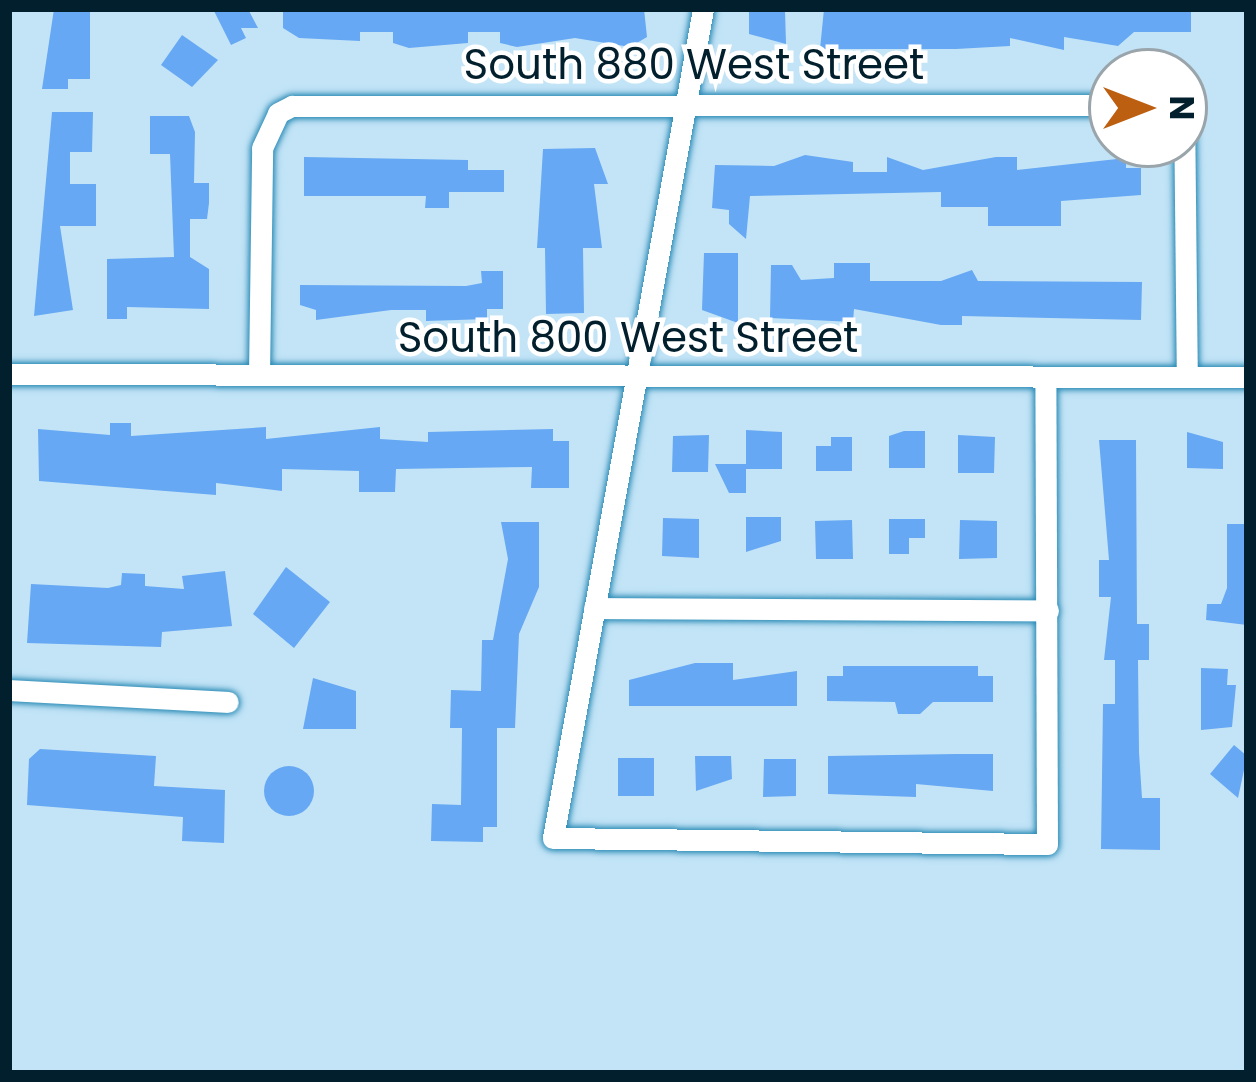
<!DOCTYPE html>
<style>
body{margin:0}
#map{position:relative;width:1256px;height:1082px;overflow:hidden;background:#c3e4f7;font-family:Poppins,sans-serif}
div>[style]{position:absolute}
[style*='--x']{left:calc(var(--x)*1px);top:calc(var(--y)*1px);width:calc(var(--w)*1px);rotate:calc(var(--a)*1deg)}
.building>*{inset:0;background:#66a8f3}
.round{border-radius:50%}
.roads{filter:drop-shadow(0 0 3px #298ab5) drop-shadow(0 0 3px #298ab5)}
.minor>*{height:21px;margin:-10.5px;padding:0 10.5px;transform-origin:10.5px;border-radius:10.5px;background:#fff}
span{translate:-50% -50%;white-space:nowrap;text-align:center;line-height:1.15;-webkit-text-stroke:9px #fff;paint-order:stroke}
.street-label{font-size:42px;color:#021f2d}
.frame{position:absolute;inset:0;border:12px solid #021f2d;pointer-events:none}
.north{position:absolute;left:1088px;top:48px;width:120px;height:120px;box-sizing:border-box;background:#fff;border:3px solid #9aa5ab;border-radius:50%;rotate:90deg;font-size:33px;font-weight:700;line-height:48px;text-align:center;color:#021f2d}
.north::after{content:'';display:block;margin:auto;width:42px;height:54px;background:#bd5f11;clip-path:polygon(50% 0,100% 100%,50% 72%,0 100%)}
</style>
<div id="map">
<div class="building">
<div style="clip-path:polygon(54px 9px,90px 9px,90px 79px,68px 79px,68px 89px,42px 89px)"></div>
<div style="clip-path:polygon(213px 9px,248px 9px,258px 28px,241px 28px,246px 38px,231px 45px)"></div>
<div style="clip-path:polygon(283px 9px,644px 9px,647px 37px,630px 47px,575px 38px,517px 47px,500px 43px,500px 32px,468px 32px,468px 43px,409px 48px,393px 43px,393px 32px,360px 32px,360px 41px,299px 38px,283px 28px)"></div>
<div style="clip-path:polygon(1191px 9px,1191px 32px,1134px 32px,1118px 46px,1064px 37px,1064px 50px,1010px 38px,1010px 46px,956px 49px,820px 49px,824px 9px)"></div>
<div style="clip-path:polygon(749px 10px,785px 10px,786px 44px,749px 34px)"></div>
<div style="clip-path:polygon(182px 35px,218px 60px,192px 87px,161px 65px)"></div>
<div style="clip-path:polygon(52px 112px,93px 112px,92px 152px,70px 152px,70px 184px,96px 184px,96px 226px,60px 226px,73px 310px,34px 316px)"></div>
<div style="clip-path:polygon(150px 116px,189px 116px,195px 132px,194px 183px,209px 183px,209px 203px,207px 219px,190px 219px,190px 257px,209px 269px,209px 309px,127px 307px,127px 319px,107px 319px,107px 259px,174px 257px,170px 154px,150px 154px)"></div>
<div style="clip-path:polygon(595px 148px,608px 184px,594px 184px,602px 248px,583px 248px,584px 313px,546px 314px,545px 248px,537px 248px,543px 149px)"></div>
<div style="clip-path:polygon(805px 155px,853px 162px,853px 172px,887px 172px,887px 157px,923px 170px,996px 157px,1017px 157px,1017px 170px,1126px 158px,1126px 168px,1141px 168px,1141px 195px,1061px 201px,1061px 226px,988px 226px,988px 207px,941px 207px,941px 192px,750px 196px,746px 239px,729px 224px,729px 210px,712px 208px,715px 165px,774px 166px)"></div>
<div style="clip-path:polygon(304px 157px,468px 160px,468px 170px,504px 170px,504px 192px,449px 192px,449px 208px,425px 208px,426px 196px,304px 196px)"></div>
<div style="clip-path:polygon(704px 253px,738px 253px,738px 323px,702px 310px)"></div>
<div style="clip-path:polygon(834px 263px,870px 263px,870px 281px,941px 281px,972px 270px,978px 281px,1142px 282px,1141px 320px,962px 316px,962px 325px,941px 325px,854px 309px,853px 322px,770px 318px,771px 265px,792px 265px,801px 280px,834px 278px)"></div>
<div style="clip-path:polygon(481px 271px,503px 271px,503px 309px,487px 309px,487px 319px,426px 321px,426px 310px,391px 310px,316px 320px,316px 310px,300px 305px,300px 285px,466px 286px,482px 283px)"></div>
<div style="clip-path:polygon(110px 423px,131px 423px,131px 436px,266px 427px,266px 439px,380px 427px,380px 439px,428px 442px,428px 432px,553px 429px,553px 441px,569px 441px,569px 488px,531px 488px,532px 467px,396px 469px,395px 492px,359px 492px,359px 471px,282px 469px,282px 491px,216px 483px,216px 495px,39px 481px,38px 429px,110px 435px)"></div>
<div style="clip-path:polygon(746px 430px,782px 432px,782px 469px,746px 469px,746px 493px,729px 493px,715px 464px,746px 464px)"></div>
<div style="clip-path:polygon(904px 431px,925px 431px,925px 468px,889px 468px,889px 436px)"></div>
<div style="clip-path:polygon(1187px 432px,1223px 442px,1223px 469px,1187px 468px)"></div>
<div style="clip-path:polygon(709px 435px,708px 472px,672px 472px,673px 436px)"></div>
<div style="clip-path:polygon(958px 435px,995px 437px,994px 473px,958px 473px)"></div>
<div style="clip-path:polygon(831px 437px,852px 437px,852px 471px,816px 471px,816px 446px,831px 446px)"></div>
<div style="clip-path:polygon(1099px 440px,1136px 440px,1137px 624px,1149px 624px,1149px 660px,1138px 660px,1139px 752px,1142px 798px,1160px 798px,1160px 850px,1101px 849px,1103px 704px,1115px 704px,1115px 660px,1104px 660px,1111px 597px,1099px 597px,1099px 560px,1109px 560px)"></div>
<div style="clip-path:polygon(746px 517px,781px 517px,781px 541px,746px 552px)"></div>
<div style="clip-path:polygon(663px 518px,699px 519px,699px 558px,662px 556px)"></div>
<div style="clip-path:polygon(889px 519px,925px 519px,925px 538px,909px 538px,909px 554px,889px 554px)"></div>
<div style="clip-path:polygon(852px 520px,853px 559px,816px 559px,815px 521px)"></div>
<div style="clip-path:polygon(960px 520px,997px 521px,997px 558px,959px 559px)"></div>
<div style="clip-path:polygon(501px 522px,539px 522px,539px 587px,519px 634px,515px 728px,497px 728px,497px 827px,483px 827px,483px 842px,431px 841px,432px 804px,461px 805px,462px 728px,450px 728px,451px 690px,481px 691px,482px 640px,493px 640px,508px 559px)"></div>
<div style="clip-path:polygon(1227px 524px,1247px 524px,1247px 625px,1206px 620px,1207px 604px,1221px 604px,1227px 588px)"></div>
<div style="clip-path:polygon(286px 567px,330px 602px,294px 648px,253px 614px)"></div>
<div style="clip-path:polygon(225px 571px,232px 626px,162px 632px,161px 647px,27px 643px,31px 584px,108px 588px,121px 585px,122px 573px,145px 574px,145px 586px,184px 589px,182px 576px)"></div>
<div style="clip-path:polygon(695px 663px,733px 663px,733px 680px,797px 671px,797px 706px,629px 706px,629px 680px)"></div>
<div style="clip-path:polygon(843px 666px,978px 666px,978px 676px,993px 676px,993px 702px,933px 702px,920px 714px,898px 714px,895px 702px,827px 701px,827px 676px,843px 676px)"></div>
<div style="clip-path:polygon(1201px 668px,1228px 669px,1227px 685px,1236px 685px,1232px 727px,1201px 730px)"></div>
<div style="clip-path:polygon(313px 678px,356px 691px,356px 729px,303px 729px)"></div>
<div style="clip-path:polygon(1234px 745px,1247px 756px,1238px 798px,1210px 774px)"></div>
<div style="clip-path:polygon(40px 749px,156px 756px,154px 786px,225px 790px,224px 843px,182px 841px,183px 817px,27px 805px,29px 759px)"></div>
<div style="clip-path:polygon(957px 754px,993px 754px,993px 791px,916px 784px,916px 797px,828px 794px,828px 756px)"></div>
<div style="clip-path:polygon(695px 756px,731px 756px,732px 779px,696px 791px)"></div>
<div style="clip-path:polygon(618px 758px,654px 758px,654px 796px,618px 796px)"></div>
<div style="clip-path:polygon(764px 759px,796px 759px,796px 796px,763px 797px)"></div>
<div class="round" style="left:264px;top:766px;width:50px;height:50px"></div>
</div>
<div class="roads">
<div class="minor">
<div style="--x:703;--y:9;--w:842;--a:100.26"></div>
<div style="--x:553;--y:838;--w:494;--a:0.7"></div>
<div style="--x:1047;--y:844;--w:465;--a:-90.2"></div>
<div style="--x:1184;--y:105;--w:272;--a:89.4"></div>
<div style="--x:9;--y:374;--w:1238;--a:0.14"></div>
<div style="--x:259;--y:375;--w:227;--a:-89.2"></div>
<div style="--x:262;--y:148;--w:38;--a:-65"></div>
<div style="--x:278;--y:113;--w:16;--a:-27"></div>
<div style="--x:292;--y:106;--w:820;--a:-0.07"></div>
<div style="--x:594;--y:608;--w:454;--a:0.3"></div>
<div style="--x:9;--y:690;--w:219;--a:3.1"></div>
</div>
</div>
<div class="street-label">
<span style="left:694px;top:65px">South 880 West Street</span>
<span style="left:628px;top:338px">South 800 West Street</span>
</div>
<div class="frame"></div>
<div class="north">N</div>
</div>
